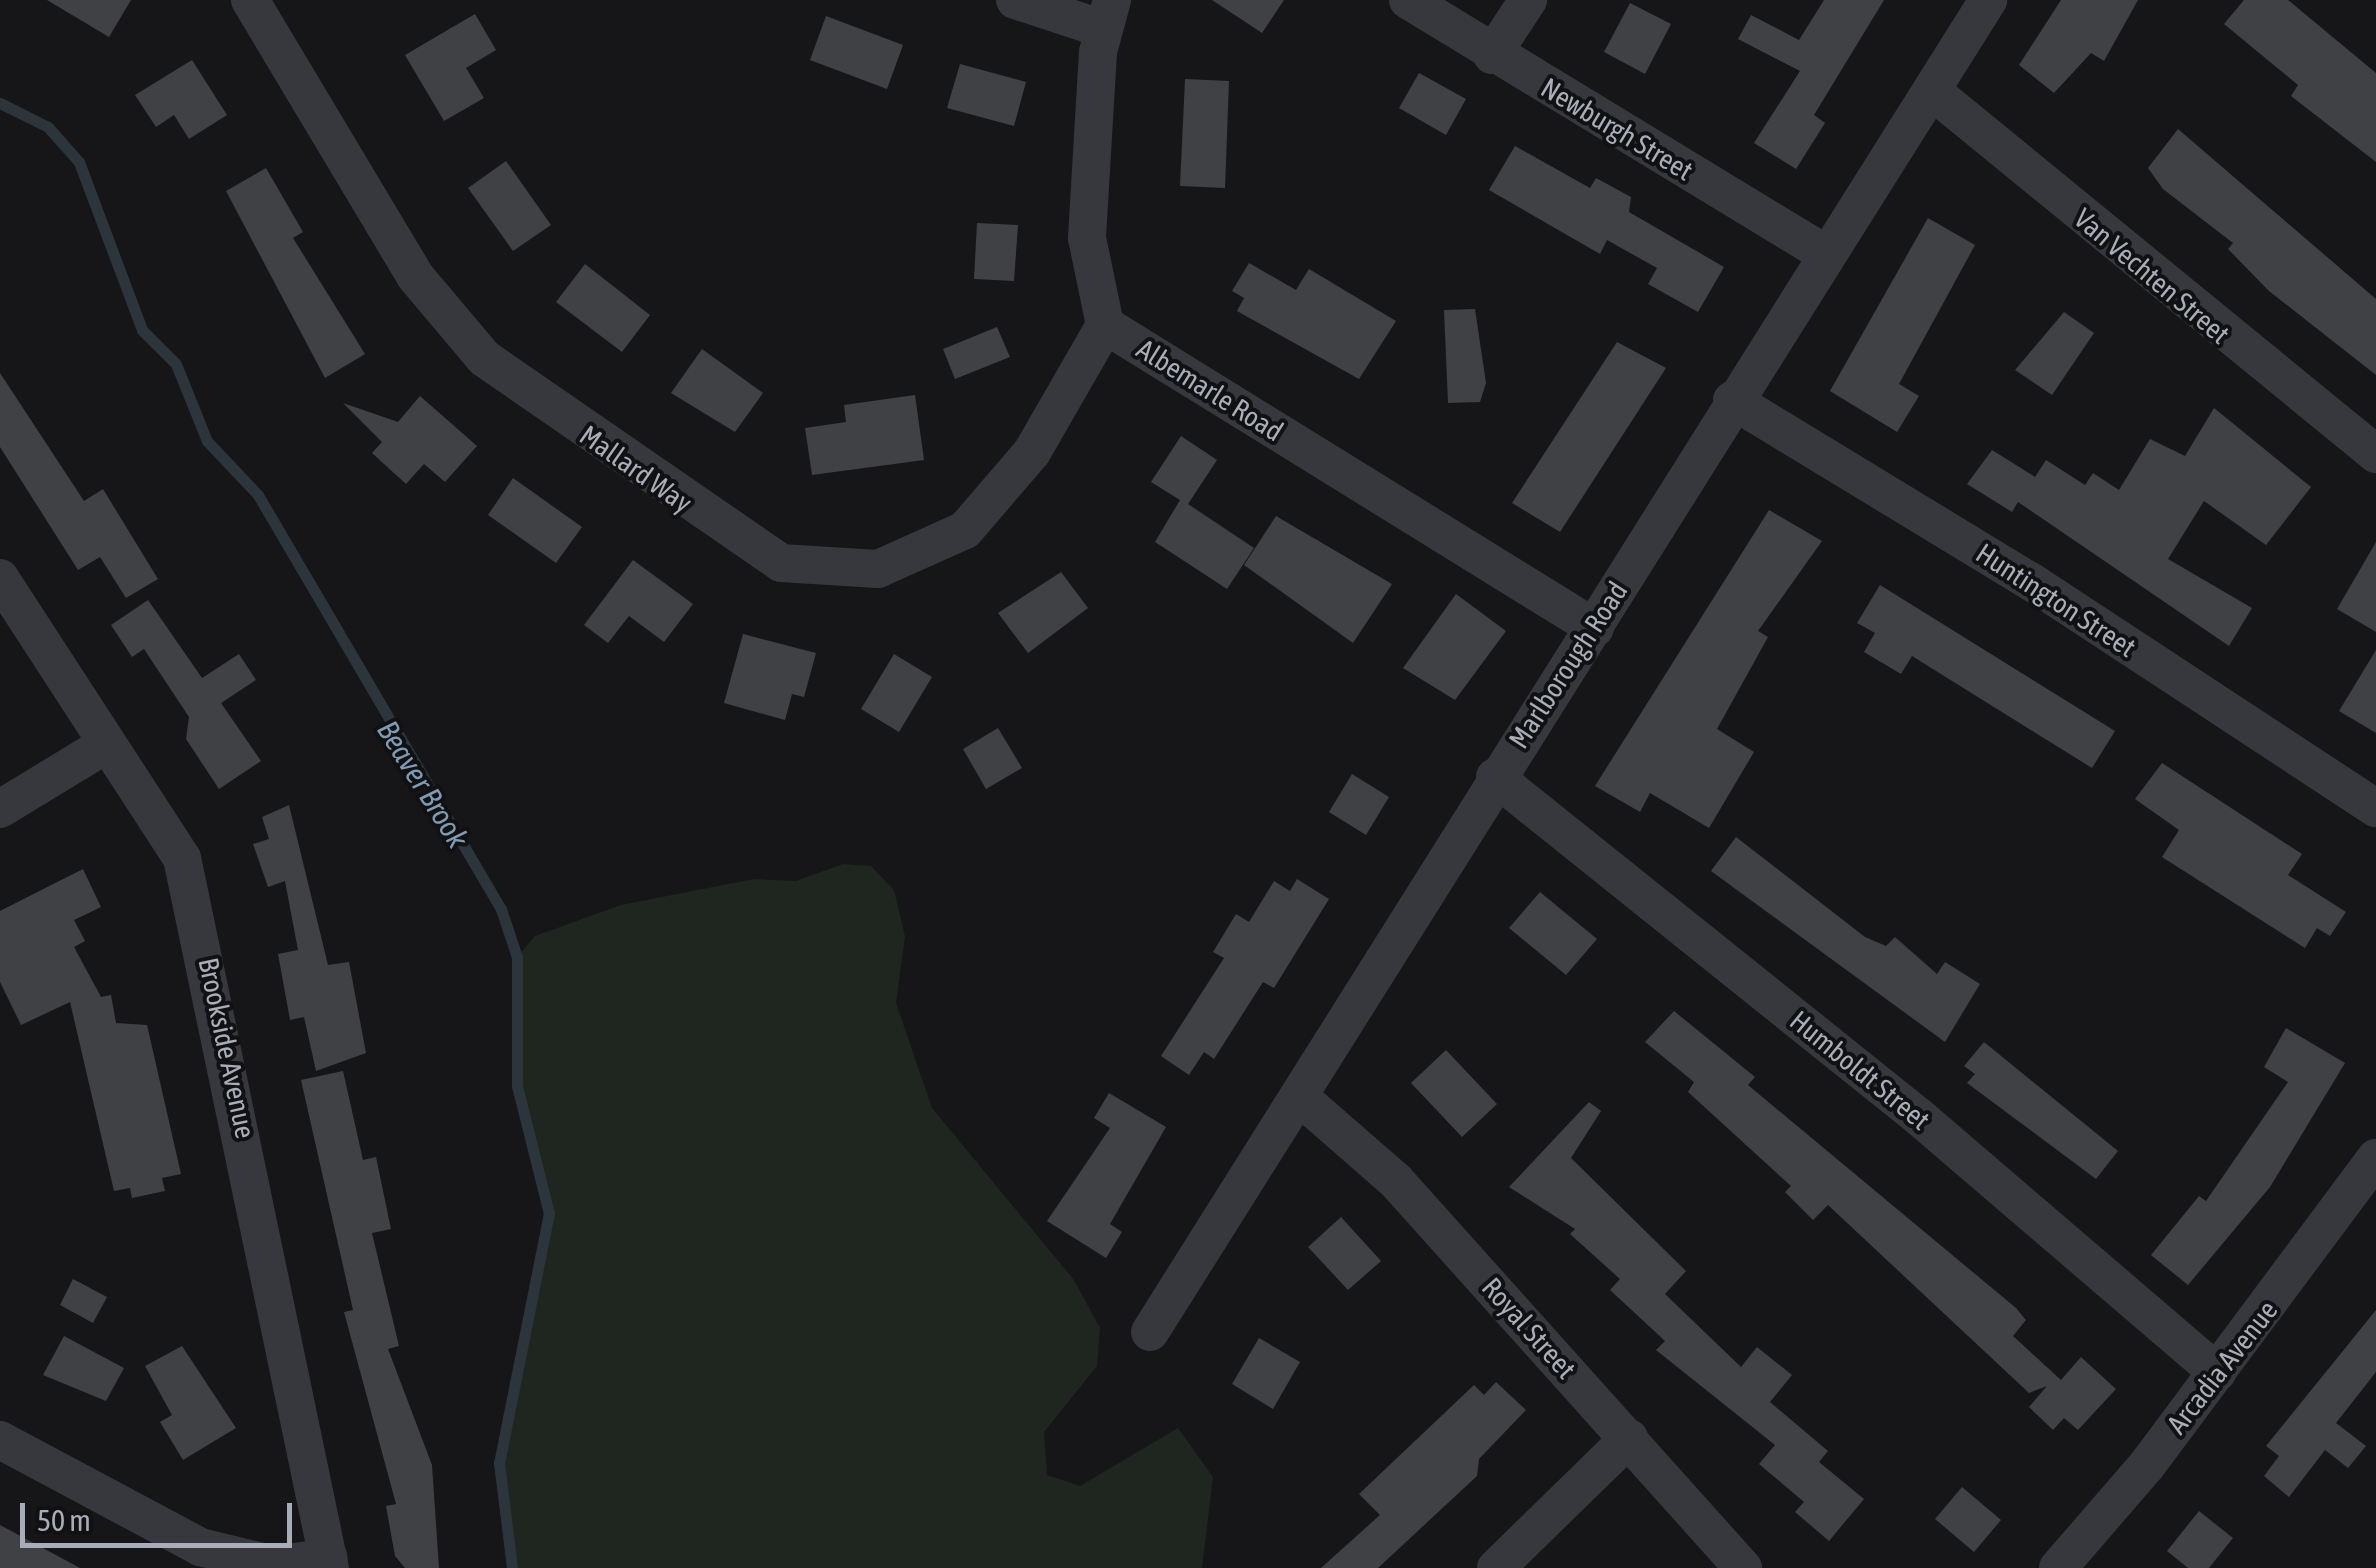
<!DOCTYPE html>
<style>
body{margin:0}
#map{position:relative;width:2376px;height:1568px;overflow:hidden;background:#161618;font-family:"Asap Condensed",sans-serif}
div>[style]{position:absolute}
[style*='--x']{left:calc(var(--x)*1px);top:calc(var(--y)*1px);width:calc(var(--w)*1px);rotate:calc(var(--a)*1deg)}
.green>*{inset:0;background:#1e261f}
.stream>*{height:11px;margin:-5.5px;padding:0 5.5px;transform-origin:5.5px;border-radius:5.5px;background:#2c353c}
.building>*{inset:0;background:#404145}
.minor>*{height:38px;margin:-19px;padding:0 19px;transform-origin:19px;border-radius:19px;background:#37383d}
span{translate:-50% -50%;white-space:nowrap;text-align:center;line-height:1.15;-webkit-text-stroke:8px #111113;paint-order:stroke}
.street-label{font-size:28px;color:#a8adb8}
.water-label{font-size:30px;color:#7f9bb3;font-style:italic}
.scale{position:absolute;left:20px;top:1503px;width:272px;height:45px;box-sizing:border-box;border:5px solid #a8adb8;border-top:0;padding-left:12px;font-size:30px;line-height:35px;white-space:nowrap;color:#a8adb8;-webkit-text-stroke:8px #111113;paint-order:stroke}
</style>
<div id="map">
<div class="green">
<div style="clip-path:polygon(843px 864px,871px 866px,894px 890px,905px 936px,896px 1003px,932px 1108px,1074px 1280px,1100px 1328px,1097px 1366px,1044px 1432px,1047px 1475px,1080px 1486px,1178px 1428px,1213px 1477px,1202px 1568px,512px 1568px,498px 1494px,502px 1432px,548px 1247px,544px 1184px,517px 1086px,517px 957px,535px 936px,621px 905px,754px 879px,796px 881px)"></div>
</div>
<div class="stream">
<div style="--x:0;--y:103;--w:54;--a:26.6"></div>
<div style="--x:48;--y:127;--w:47;--a:48.5"></div>
<div style="--x:79;--y:162;--w:179;--a:69.4"></div>
<div style="--x:142;--y:330;--w:48;--a:45"></div>
<div style="--x:176;--y:364;--w:83;--a:68.1"></div>
<div style="--x:207;--y:441;--w:74;--a:46.6"></div>
<div style="--x:258;--y:495;--w:480;--a:59.6"></div>
<div style="--x:501;--y:909;--w:51;--a:71.6"></div>
<div style="--x:517;--y:957;--w:129;--a:90"></div>
<div style="--x:517;--y:1086;--w:131;--a:75.9"></div>
<div style="--x:549;--y:1213;--w:255;--a:101.3"></div>
<div style="--x:499;--y:1463;--w:106;--a:82.9"></div>
</div>
<div class="building">
<div style="clip-path:polygon(47px 0,131px 0,109px 37px)"></div>
<div style="clip-path:polygon(1212px 0,1284px 0,1262px 33px)"></div>
<div style="clip-path:polygon(1824px 0,1884px 0,1814px 115px,1825px 123px,1796px 169px,1754px 143px,1800px 71px,1738px 39px,1751px 15px,1799px 40px)"></div>
<div style="clip-path:polygon(2061px 0,2138px 0,2104px 61px,2091px 53px,2054px 93px,2019px 65px)"></div>
<div style="clip-path:polygon(2244px 0,2288px 0,2376px 73px,2376px 162px,2291px 96px,2298px 85px,2224px 24px)"></div>
<div style="clip-path:polygon(1630px 3px,1671px 24px,1645px 74px,1604px 52px)"></div>
<div style="clip-path:polygon(475px 14px,496px 50px,466px 68px,484px 98px,444px 121px,405px 55px)"></div>
<div style="clip-path:polygon(826px 16px,903px 45px,887px 89px,810px 60px)"></div>
<div style="clip-path:polygon(192px 60px,227px 115px,189px 139px,174px 115px,156px 127px,135px 95px)"></div>
<div style="clip-path:polygon(960px 64px,1026px 82px,1014px 126px,947px 108px)"></div>
<div style="clip-path:polygon(1419px 73px,1466px 99px,1446px 135px,1399px 108px)"></div>
<div style="clip-path:polygon(1185px 79px,1229px 81px,1225px 188px,1180px 186px)"></div>
<div style="clip-path:polygon(2178px 129px,2376px 299px,2376px 375px,2269px 291px,2228px 249px,2233px 243px,2163px 189px,2148px 168px)"></div>
<div style="clip-path:polygon(1515px 146px,1590px 188px,1596px 178px,1631px 197px,1629px 212px,1724px 267px,1698px 312px,1648px 284px,1657px 268px,1607px 240px,1600px 254px,1489px 190px)"></div>
<div style="clip-path:polygon(506px 161px,551px 225px,513px 251px,468px 188px)"></div>
<div style="clip-path:polygon(266px 168px,303px 232px,293px 238px,365px 354px,325px 378px,226px 191px)"></div>
<div style="clip-path:polygon(1928px 218px,1975px 245px,1899px 384px,1919px 396px,1897px 432px,1830px 391px)"></div>
<div style="clip-path:polygon(977px 223px,1018px 225px,1014px 281px,974px 279px)"></div>
<div style="clip-path:polygon(1249px 263px,1296px 290px,1309px 269px,1396px 321px,1359px 379px,1237px 311px,1244px 298px,1232px 291px)"></div>
<div style="clip-path:polygon(585px 264px,650px 315px,622px 352px,556px 302px)"></div>
<div style="clip-path:polygon(1475px 309px,1486px 383px,1480px 402px,1448px 403px,1444px 310px)"></div>
<div style="clip-path:polygon(2064px 312px,2094px 333px,2052px 395px,2015px 370px)"></div>
<div style="clip-path:polygon(997px 327px,1010px 357px,955px 379px,943px 349px)"></div>
<div style="clip-path:polygon(1617px 342px,1666px 368px,1560px 532px,1512px 503px)"></div>
<div style="clip-path:polygon(702px 349px,763px 393px,735px 432px,671px 393px)"></div>
<div style="clip-path:polygon(0 373px,84px 501px,103px 489px,158px 579px,126px 598px,100px 557px,78px 570px,0 447px)"></div>
<div style="clip-path:polygon(915px 395px,924px 460px,812px 475px,805px 428px,846px 422px,844px 405px)"></div>
<div style="clip-path:polygon(420px 396px,477px 446px,445px 482px,424px 464px,406px 484px,372px 453px,382px 442px,343px 403px,398px 422px)"></div>
<div style="clip-path:polygon(2214px 408px,2311px 487px,2266px 545px,2204px 501px,2168px 559px,2252px 608px,2229px 646px,2018px 502px,2012px 512px,1967px 484px,1992px 450px,2035px 477px,2046px 460px,2085px 485px,2093px 473px,2119px 490px,2150px 439px,2185px 456px)"></div>
<div style="clip-path:polygon(1181px 436px,1217px 460px,1188px 504px,1254px 548px,1227px 589px,1155px 542px,1180px 500px,1151px 482px)"></div>
<div style="clip-path:polygon(513px 478px,582px 527px,556px 563px,488px 515px)"></div>
<div style="clip-path:polygon(1769px 510px,1822px 541px,1758px 631px,1768px 637px,1717px 729px,1754px 752px,1709px 828px,1650px 793px,1640px 812px,1595px 786px)"></div>
<div style="clip-path:polygon(1276px 516px,1392px 584px,1353px 643px,1244px 565px)"></div>
<div style="clip-path:polygon(2376px 542px,2376px 632px,2337px 609px)"></div>
<div style="clip-path:polygon(633px 560px,693px 604px,664px 642px,629px 616px,608px 643px,584px 625px)"></div>
<div style="clip-path:polygon(1061px 572px,1088px 608px,1028px 653px,998px 613px)"></div>
<div style="clip-path:polygon(1880px 585px,2115px 731px,2092px 768px,1912px 656px,1901px 674px,1864px 652px,1875px 633px,1857px 623px)"></div>
<div style="clip-path:polygon(1456px 594px,1506px 631px,1455px 700px,1403px 668px)"></div>
<div style="clip-path:polygon(148px 600px,202px 678px,239px 654px,256px 680px,221px 703px,261px 761px,219px 789px,186px 739px,189px 717px,144px 649px,132px 657px,111px 625px)"></div>
<div style="clip-path:polygon(743px 634px,816px 653px,804px 697px,792px 694px,785px 720px,724px 703px)"></div>
<div style="clip-path:polygon(2376px 650px,2376px 733px,2339px 711px)"></div>
<div style="clip-path:polygon(894px 654px,932px 677px,899px 732px,861px 709px)"></div>
<div style="clip-path:polygon(998px 728px,1022px 768px,986px 789px,963px 749px)"></div>
<div style="clip-path:polygon(2162px 763px,2302px 854px,2288px 875px,2346px 912px,2330px 936px,2317px 928px,2305px 948px,2162px 857px,2179px 830px,2135px 799px)"></div>
<div style="clip-path:polygon(1352px 774px,1389px 797px,1366px 835px,1329px 812px)"></div>
<div style="clip-path:polygon(289px 805px,328px 965px,349px 962px,366px 1053px,316px 1071px,304px 1017px,290px 1020px,278px 954px,298px 950px,285px 881px,268px 887px,253px 844px,269px 839px,262px 817px)"></div>
<div style="clip-path:polygon(1736px 837px,1865px 937px,1886px 946px,1895px 937px,1937px 974px,1945px 962px,1980px 984px,1945px 1042px,1711px 871px)"></div>
<div style="clip-path:polygon(83px 869px,101px 907px,74px 920px,85px 941px,74px 947px,101px 997px,111px 995px,116px 1023px,147px 1025px,181px 1174px,162px 1178px,165px 1191px,132px 1198px,130px 1188px,114px 1191px,70px 1002px,21px 1025px,0 982px,0 911px)"></div>
<div style="clip-path:polygon(1297px 879px,1329px 899px,1274px 988px,1263px 982px,1214px 1059px,1204px 1052px,1189px 1075px,1161px 1056px,1224px 958px,1213px 952px,1236px 914px,1249px 922px,1274px 881px,1290px 891px)"></div>
<div style="clip-path:polygon(1540px 892px,1597px 939px,1566px 975px,1509px 928px)"></div>
<div style="clip-path:polygon(1674px 1011px,1755px 1077px,1748px 1085px,2016px 1308px,2026px 1320px,2013px 1336px,2061px 1380px,2081px 1357px,2116px 1389px,2078px 1430px,2064px 1418px,2053px 1430px,2029px 1407px,2047px 1386px,2029px 1393px,1828px 1205px,1813px 1220px,1785px 1192px,1791px 1186px,1688px 1092px,1694px 1082px,1645px 1042px)"></div>
<div style="clip-path:polygon(2286px 1028px,2345px 1063px,2270px 1187px,2188px 1285px,2151px 1255px,2199px 1196px,2206px 1201px,2288px 1082px,2264px 1067px)"></div>
<div style="clip-path:polygon(1984px 1042px,2118px 1151px,2096px 1179px,1967px 1083px,1975px 1074px,1964px 1066px)"></div>
<div style="clip-path:polygon(1446px 1050px,1497px 1104px,1462px 1137px,1411px 1083px)"></div>
<div style="clip-path:polygon(343px 1071px,363px 1160px,376px 1157px,391px 1229px,372px 1233px,399px 1346px,388px 1349px,432px 1465px,439px 1568px,405px 1568px,395px 1556px,386px 1506px,396px 1504px,344px 1312px,353px 1310px,301px 1080px)"></div>
<div style="clip-path:polygon(1109px 1093px,1166px 1127px,1110px 1224px,1122px 1232px,1106px 1258px,1047px 1221px,1110px 1128px,1094px 1118px)"></div>
<div style="clip-path:polygon(1589px 1102px,1601px 1111px,1571px 1158px,1686px 1271px,1665px 1294px,1741px 1367px,1757px 1347px,1792px 1375px,1770px 1402px,1828px 1451px,1819px 1462px,1864px 1499px,1829px 1541px,1795px 1512px,1804px 1502px,1759px 1464px,1775px 1445px,1656px 1350px,1665px 1341px,1610px 1290px,1620px 1279px,1570px 1234px,1575px 1229px,1509px 1187px)"></div>
<div style="clip-path:polygon(1341px 1217px,1381px 1261px,1348px 1290px,1308px 1247px)"></div>
<div style="clip-path:polygon(73px 1279px,107px 1297px,93px 1323px,60px 1305px)"></div>
<div style="clip-path:polygon(2376px 1310px,2376px 1372px,2336px 1423px,2366px 1446px,2348px 1468px,2325px 1450px,2289px 1497px,2264px 1476px,2279px 1456px,2266px 1446px)"></div>
<div style="clip-path:polygon(64px 1336px,124px 1368px,106px 1401px,43px 1375px)"></div>
<div style="clip-path:polygon(1259px 1338px,1300px 1362px,1273px 1409px,1232px 1384px)"></div>
<div style="clip-path:polygon(182px 1346px,236px 1428px,183px 1460px,160px 1422px,172px 1415px,145px 1366px)"></div>
<div style="clip-path:polygon(1496px 1382px,1526px 1410px,1479px 1459px,1477px 1476px,1378px 1568px,1321px 1568px,1380px 1515px,1359px 1494px,1474px 1385px,1484px 1395px)"></div>
<div style="clip-path:polygon(1962px 1487px,2001px 1520px,1974px 1552px,1935px 1519px)"></div>
<div style="clip-path:polygon(2199px 1511px,2233px 1538px,2209px 1568px,2188px 1568px,2167px 1551px)"></div>
<div style="clip-path:polygon(0 1525px,80px 1568px,0 1568px)"></div>
</div>
<div class="minor">
<div style="--x:250;--y:0;--w:322;--a:59.1"></div>
<div style="--x:415;--y:276;--w:107;--a:49.9"></div>
<div style="--x:484;--y:358;--w:361;--a:34.6"></div>
<div style="--x:781;--y:563;--w:97;--a:3.5"></div>
<div style="--x:878;--y:569;--w:95;--a:-24.1"></div>
<div style="--x:965;--y:530;--w:103;--a:-49.3"></div>
<div style="--x:1032;--y:452;--w:146;--a:-60.1"></div>
<div style="--x:1015;--y:0;--w:93;--a:18.2"></div>
<div style="--x:1112;--y:0;--w:54;--a:105.1"></div>
<div style="--x:1098;--y:52;--w:186;--a:93.4"></div>
<div style="--x:1087;--y:238;--w:89;--a:78.3"></div>
<div style="--x:1105;--y:325;--w:576;--a:31.73"></div>
<div style="--x:1408;--y:0;--w:490;--a:31.3"></div>
<div style="--x:1492;--y:55;--w:66;--a:-56.8"></div>
<div style="--x:1932;--y:91;--w:574;--a:39.27"></div>
<div style="--x:1732;--y:400;--w:349;--a:31.3"></div>
<div style="--x:2030;--y:581;--w:414;--a:33.3"></div>
<div style="--x:0;--y:578;--w:334;--a:57"></div>
<div style="--x:182;--y:858;--w:725;--a:78.23"></div>
<div style="--x:1495;--y:777;--w:542;--a:38.71"></div>
<div style="--x:1918;--y:1116;--w:394;--a:40.6"></div>
<div style="--x:0;--y:809;--w:125;--a:-31.3"></div>
<div style="--x:1302;--y:1099;--w:125;--a:41.1"></div>
<div style="--x:1396;--y:1181;--w:520;--a:48.12"></div>
<div style="--x:1150;--y:1332;--w:1574;--a:-57.82"></div>
<div style="--x:0;--y:1440;--w:227;--a:28.1"></div>
<div style="--x:200;--y:1547;--w:77;--a:13.5"></div>
<div style="--x:275;--y:1565;--w:54;--a:-8.6"></div>
<div style="--x:1496;--y:1568;--w:186;--a:-44.3"></div>
<div style="--x:2058;--y:1568;--w:136;--a:-49.2"></div>
<div style="--x:2147;--y:1465;--w:383;--a:-53.3"></div>
</div>
<div class="street-label">
<span style="left:1617px;top:129px;rotate:31deg">Newburgh Street</span>
<span style="left:2152px;top:276px;rotate:40deg">Van Vechten Street</span>
<span style="left:1210px;top:390px;rotate:32deg">Albemarle Road</span>
<span style="left:636px;top:469px;rotate:35deg">Mallard Way</span>
<span style="left:2056px;top:600px;rotate:33deg">Huntington Street</span>
<span style="left:1568px;top:665px;rotate:-57deg">Marlborough Road</span>
<span style="left:227px;top:1048px;rotate:78deg">Brookside Avenue</span>
<span style="left:1860px;top:1070px;rotate:39deg">Humboldt Street</span>
<span style="left:1529px;top:1328px;rotate:48deg">Royal Street</span>
<span style="left:2222px;top:1367px;rotate:-52deg">Arcadia Avenue</span>
</div>
<div class="water-label">
<span style="left:423px;top:784px;rotate:58deg">Beaver Brook</span>
</div>
<div class="scale">50 m</div>
</div>
